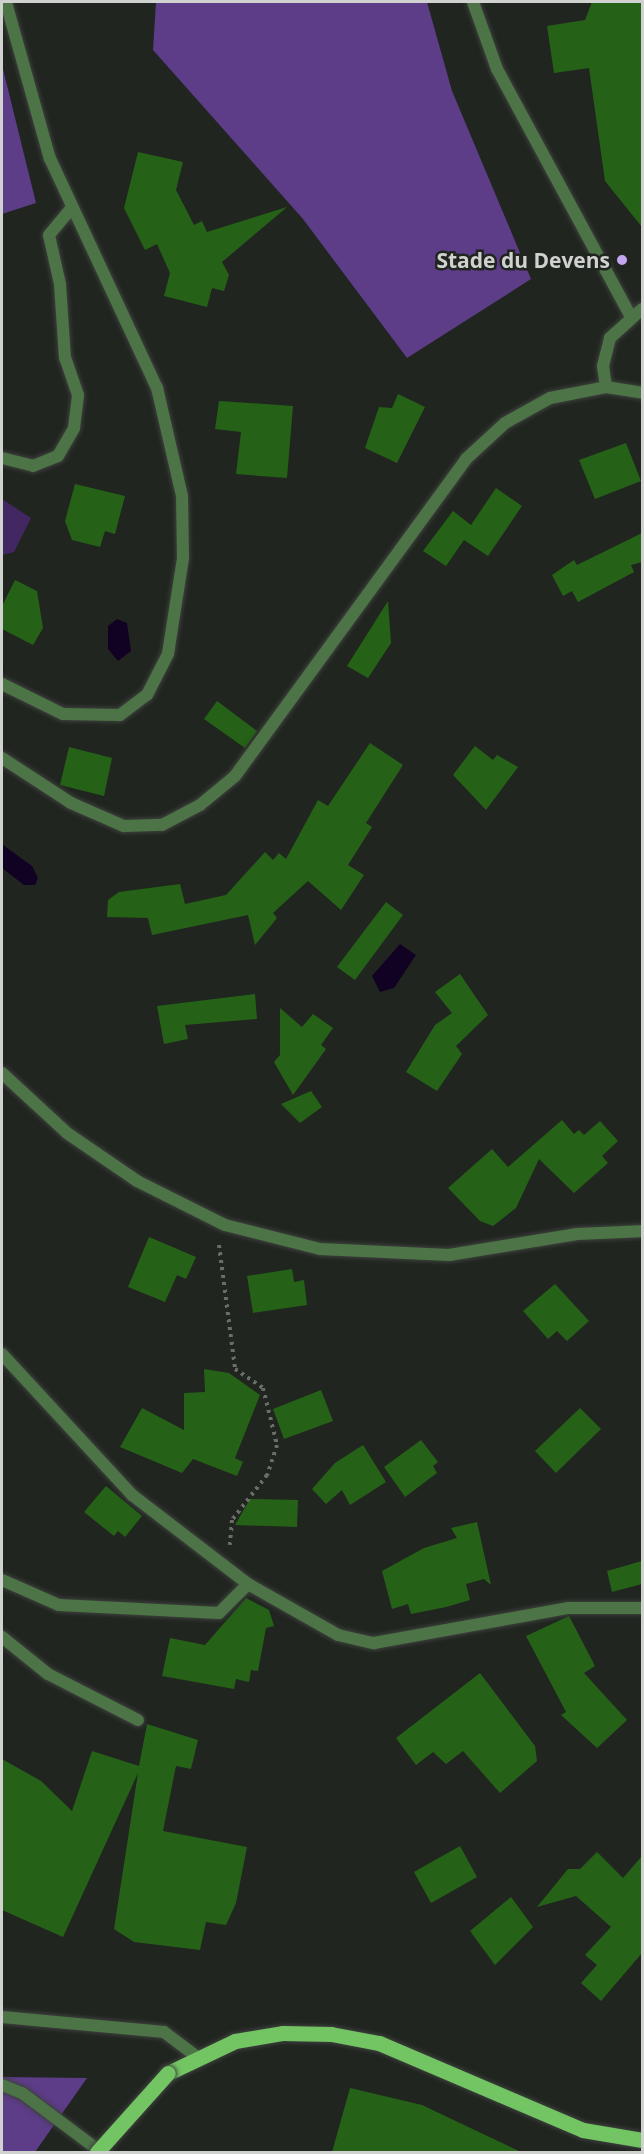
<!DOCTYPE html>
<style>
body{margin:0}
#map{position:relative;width:644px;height:2154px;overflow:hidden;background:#212520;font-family:"Open Sans",sans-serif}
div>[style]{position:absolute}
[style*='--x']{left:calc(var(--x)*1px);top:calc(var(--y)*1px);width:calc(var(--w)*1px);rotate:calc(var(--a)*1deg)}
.green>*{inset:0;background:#422763}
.forest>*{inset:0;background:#5d3c88}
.water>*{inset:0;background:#110123}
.building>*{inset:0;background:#256217}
.path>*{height:4px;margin-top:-2px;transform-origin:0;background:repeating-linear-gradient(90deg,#6a6d69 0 3px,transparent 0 7.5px)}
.roads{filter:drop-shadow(0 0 2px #3d413c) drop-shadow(0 0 2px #3d413c)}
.service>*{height:12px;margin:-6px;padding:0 6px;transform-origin:6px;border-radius:6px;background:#4d7446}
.minor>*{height:12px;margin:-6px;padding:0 6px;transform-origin:6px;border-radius:6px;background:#4d7446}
.tertiary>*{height:12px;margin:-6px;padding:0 6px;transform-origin:6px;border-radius:6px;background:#4d7446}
.primary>*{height:15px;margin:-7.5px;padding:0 7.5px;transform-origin:7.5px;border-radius:7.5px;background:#73c462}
.bridges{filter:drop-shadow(0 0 2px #3d413c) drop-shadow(0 0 2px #3d413c)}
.primary-bridge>*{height:15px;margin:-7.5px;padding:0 7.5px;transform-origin:7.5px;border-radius:7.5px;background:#73c462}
.dots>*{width:16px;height:16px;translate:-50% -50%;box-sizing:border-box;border:3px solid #212520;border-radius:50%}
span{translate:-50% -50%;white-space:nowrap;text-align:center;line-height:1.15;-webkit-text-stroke:5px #212520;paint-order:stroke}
.poi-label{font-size:21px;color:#cfd2cf;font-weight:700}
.right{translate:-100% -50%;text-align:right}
.frame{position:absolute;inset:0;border:3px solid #cfd2cf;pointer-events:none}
</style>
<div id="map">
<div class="green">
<div style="clip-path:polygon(2px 499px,31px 518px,14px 552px,2px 555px)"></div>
</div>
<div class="forest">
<div style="clip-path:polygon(156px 2px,427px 2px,452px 91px,531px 279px,407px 358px,303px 219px,153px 50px)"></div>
<div style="clip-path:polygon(2px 65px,36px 203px,2px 214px)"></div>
<div style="clip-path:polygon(2px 2077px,87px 2078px,35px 2152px,2px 2152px)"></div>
</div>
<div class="water">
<div style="clip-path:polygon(117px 619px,127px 623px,131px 651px,118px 661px,108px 649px,108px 626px)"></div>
<div style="clip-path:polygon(3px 845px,32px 866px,38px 878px,35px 885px,24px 885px,2px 868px)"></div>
<div style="clip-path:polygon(400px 944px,416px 955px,394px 988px,380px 992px,372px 976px)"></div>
</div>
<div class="building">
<div style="clip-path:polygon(592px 2px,642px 2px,642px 227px,605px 181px,589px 68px,554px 73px,547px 26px,585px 20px)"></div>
<div style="clip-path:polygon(138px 152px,183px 162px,176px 190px,194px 225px,202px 221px,207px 232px,287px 207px,222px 262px,229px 275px,224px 291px,212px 288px,207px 307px,164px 296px,170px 273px,157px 244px,145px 250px,124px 208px)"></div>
<div style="clip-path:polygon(398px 394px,425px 407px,397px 463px,365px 448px,379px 407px,392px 408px)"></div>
<div style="clip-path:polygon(219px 401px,293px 406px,287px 478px,236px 474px,241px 432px,215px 429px)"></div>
<div style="clip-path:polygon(626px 443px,641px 481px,595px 499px,579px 460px)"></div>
<div style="clip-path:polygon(75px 484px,125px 496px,115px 534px,105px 531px,100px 547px,72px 540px,65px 521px)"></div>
<div style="clip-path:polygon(496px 488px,522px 506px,488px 556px,464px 540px,446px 566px,423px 551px,453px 511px,471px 525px)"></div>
<div style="clip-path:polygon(642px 533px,642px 562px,631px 565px,634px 572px,578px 602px,572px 591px,563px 596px,552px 575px,574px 560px,577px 565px)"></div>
<div style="clip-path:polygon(15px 580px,37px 591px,43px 628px,33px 645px,2px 629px,2px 606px)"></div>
<div style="clip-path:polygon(388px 601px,391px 643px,368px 678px,347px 666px)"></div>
<div style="clip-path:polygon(217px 701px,257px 731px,245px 748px,204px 719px)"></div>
<div style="clip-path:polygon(370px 743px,403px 765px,366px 823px,372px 827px,348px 865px,364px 875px,341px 910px,308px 881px,273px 913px,277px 918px,255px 945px,248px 915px,152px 935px,148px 918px,107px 917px,108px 900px,119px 892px,180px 884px,185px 904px,226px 895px,265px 852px,273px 860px,279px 853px,286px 859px,318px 800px,328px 806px)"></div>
<div style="clip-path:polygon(475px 746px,493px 760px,497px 755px,518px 767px,486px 810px,453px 775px)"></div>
<div style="clip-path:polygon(69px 747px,112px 758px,104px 796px,60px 785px)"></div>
<div style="clip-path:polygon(386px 902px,403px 915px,355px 980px,337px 967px)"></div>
<div style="clip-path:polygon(460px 974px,488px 1015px,456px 1046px,462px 1054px,437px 1091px,406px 1072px,435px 1025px,452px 1013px,435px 992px)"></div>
<div style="clip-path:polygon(255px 994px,257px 1019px,185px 1025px,188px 1039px,164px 1044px,157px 1006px)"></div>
<div style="clip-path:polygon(280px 1008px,302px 1027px,313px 1014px,333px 1028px,321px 1045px,326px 1049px,293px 1095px,274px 1062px,280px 1055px)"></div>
<div style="clip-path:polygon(311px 1091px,322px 1107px,300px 1123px,281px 1104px)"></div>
<div style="clip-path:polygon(562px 1120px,574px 1134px,579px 1130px,584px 1135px,600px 1121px,618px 1141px,602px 1156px,608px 1163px,574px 1193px,539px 1159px,516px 1208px,493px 1226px,480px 1221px,448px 1188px,492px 1149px,508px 1167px)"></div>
<div style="clip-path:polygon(149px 1237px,196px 1257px,186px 1279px,177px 1275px,165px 1302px,128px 1287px)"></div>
<div style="clip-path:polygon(292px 1269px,294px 1282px,304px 1280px,307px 1305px,253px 1313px,247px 1276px)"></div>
<div style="clip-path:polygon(555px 1284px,589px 1321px,567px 1341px,557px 1331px,548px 1339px,523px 1311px)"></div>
<div style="clip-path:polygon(204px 1369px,229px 1373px,260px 1395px,235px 1458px,243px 1462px,237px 1476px,193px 1459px,182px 1473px,120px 1447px,142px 1408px,184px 1430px,184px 1393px,205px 1392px)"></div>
<div style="clip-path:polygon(321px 1390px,333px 1421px,284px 1439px,273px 1409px)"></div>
<div style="clip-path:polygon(580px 1408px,601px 1429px,556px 1473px,535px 1451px)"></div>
<div style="clip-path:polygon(421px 1440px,438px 1462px,433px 1466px,437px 1473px,405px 1497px,384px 1467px)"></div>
<div style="clip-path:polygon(363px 1445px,386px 1482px,350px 1505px,342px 1490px,326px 1504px,312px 1489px,335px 1463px)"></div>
<div style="clip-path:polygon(106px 1486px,142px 1516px,125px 1537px,118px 1531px,114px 1536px,84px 1512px)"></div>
<div style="clip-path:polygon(250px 1499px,298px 1500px,297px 1527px,235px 1525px)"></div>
<div style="clip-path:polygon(477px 1522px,491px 1585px,484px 1579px,466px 1584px,470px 1600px,446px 1607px,411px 1614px,408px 1604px,392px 1609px,382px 1571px,424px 1548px,457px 1538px,451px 1528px)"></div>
<div style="clip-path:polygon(642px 1561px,642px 1584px,612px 1592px,607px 1571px)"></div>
<div style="clip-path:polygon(246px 1598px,269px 1610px,274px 1626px,266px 1628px,258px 1671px,251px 1670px,249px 1682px,236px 1679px,234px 1689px,162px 1676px,170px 1638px,205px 1645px)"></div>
<div style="clip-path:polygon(569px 1616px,595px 1666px,584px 1673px,627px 1720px,597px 1748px,561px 1715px,566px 1712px,526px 1636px)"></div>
<div style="clip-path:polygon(480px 1673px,535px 1746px,537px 1761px,500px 1793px,463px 1751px,446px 1764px,433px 1752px,416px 1765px,396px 1738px)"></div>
<div style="clip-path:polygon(147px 1724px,198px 1740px,191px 1769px,176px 1766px,163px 1831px,247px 1847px,236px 1903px,226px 1925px,206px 1922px,200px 1950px,134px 1942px,114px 1929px,138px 1773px,63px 1937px,2px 1910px,2px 1759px,41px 1781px,72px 1811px,92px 1751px,139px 1766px)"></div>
<div style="clip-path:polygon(460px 1846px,477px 1877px,431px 1903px,414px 1872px)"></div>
<div style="clip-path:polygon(597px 1852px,623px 1878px,642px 1856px,642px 1953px,601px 2001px,581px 1983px,597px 1965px,585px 1955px,611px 1927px,576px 1896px,537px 1907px,568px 1869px,580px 1869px)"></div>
<div style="clip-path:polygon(511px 1897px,533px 1927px,495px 1965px,470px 1931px)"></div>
<div style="clip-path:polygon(350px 2088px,422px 2105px,521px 2152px,332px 2152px)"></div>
</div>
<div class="path">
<div style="--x:219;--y:1245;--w:125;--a:82.6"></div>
<div style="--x:235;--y:1369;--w:34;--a:34"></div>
<div style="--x:263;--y:1388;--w:59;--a:76.2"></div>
<div style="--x:277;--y:1445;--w:32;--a:108"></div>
<div style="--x:267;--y:1475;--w:57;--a:127.9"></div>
<div style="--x:232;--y:1520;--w:25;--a:95"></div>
</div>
<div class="roads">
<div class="service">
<div style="--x:2;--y:458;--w:32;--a:14"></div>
<div style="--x:33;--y:466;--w:27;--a:-22"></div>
<div style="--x:58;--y:456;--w:32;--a:-60"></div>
<div style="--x:74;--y:428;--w:33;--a:-83"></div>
<div style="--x:78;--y:395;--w:39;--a:-109"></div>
<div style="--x:65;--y:358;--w:74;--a:-93.9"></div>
<div style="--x:60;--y:284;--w:50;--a:-102.7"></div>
<div style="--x:49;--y:235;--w:34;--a:-50"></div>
<div style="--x:2;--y:1580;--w:62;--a:23.7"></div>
<div style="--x:59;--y:1605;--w:160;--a:2.9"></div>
<div style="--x:219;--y:1613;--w:41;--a:-45"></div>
<div style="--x:2;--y:1637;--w:59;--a:38.8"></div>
<div style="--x:48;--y:1674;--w:101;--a:27.1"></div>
<div style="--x:2;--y:2085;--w:22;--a:22"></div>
<div style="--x:22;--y:2093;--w:99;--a:36.8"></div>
</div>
<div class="minor">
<div style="--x:473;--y:2;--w:71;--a:70.3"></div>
<div style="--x:497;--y:69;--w:282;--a:61.6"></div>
<div style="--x:606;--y:387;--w:21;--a:-98"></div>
<div style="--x:603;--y:366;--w:29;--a:-76"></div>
<div style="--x:610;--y:338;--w:43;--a:-42.2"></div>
<div style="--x:2;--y:1073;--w:88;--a:42.7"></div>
<div style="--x:67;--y:1133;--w:85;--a:34.4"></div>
<div style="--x:137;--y:1181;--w:98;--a:26.6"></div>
<div style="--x:225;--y:1225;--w:98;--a:14.2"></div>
<div style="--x:320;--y:1249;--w:129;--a:2.7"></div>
<div style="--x:449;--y:1255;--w:130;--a:-9.3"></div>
<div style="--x:577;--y:1234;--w:65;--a:-2.6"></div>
<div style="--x:2;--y:1354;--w:192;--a:47.3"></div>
<div style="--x:132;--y:1495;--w:146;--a:37.5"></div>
<div style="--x:248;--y:1584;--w:103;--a:29.5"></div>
<div style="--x:338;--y:1635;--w:37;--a:13"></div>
<div style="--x:374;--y:1643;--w:198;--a:-10.2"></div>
<div style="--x:569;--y:1608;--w:73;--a:0"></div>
<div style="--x:2;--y:2017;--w:163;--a:5.3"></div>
<div style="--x:164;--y:2032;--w:40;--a:37"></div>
</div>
<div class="tertiary">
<div style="--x:2;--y:684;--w:68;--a:26.2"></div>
<div style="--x:63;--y:714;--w:57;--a:1"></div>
<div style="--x:120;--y:715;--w:34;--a:-37"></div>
<div style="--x:147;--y:695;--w:46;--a:-62.9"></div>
<div style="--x:168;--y:654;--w:97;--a:-81.1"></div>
<div style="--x:183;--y:558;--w:62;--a:-90.9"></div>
<div style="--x:182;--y:496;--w:111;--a:-103"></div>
<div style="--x:157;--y:388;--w:253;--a:-115"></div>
<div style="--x:50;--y:159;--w:163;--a:-105.7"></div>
<div style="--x:2;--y:758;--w:82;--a:33.1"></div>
<div style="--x:71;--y:803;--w:58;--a:23.5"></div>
<div style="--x:124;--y:826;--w:38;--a:-2"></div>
<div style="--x:162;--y:825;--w:43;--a:-27.8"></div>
<div style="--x:200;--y:805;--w:45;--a:-39.6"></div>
<div style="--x:235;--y:776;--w:392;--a:-53.9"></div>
<div style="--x:466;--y:459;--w:53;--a:-42.7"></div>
<div style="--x:505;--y:423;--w:51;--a:-29.1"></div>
<div style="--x:550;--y:398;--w:57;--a:-11.1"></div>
<div style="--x:606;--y:387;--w:36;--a:9"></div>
</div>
<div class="primary">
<div style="--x:168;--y:2073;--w:74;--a:-25.5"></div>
<div style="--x:235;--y:2041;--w:49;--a:-9.5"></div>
<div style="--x:283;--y:2033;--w:48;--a:1.2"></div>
<div style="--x:331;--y:2034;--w:49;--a:10.6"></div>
<div style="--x:379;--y:2043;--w:222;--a:23.1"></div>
<div style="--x:583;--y:2130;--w:60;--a:9.6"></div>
</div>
</div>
<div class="bridges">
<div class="primary-bridge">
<div style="--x:97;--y:2152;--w:106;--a:-48.1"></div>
</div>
</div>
<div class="dots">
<div style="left:622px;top:260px;background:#c4a7f1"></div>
</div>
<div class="poi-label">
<span class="right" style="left:610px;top:260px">Stade du Devens</span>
</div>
<div class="frame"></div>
</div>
